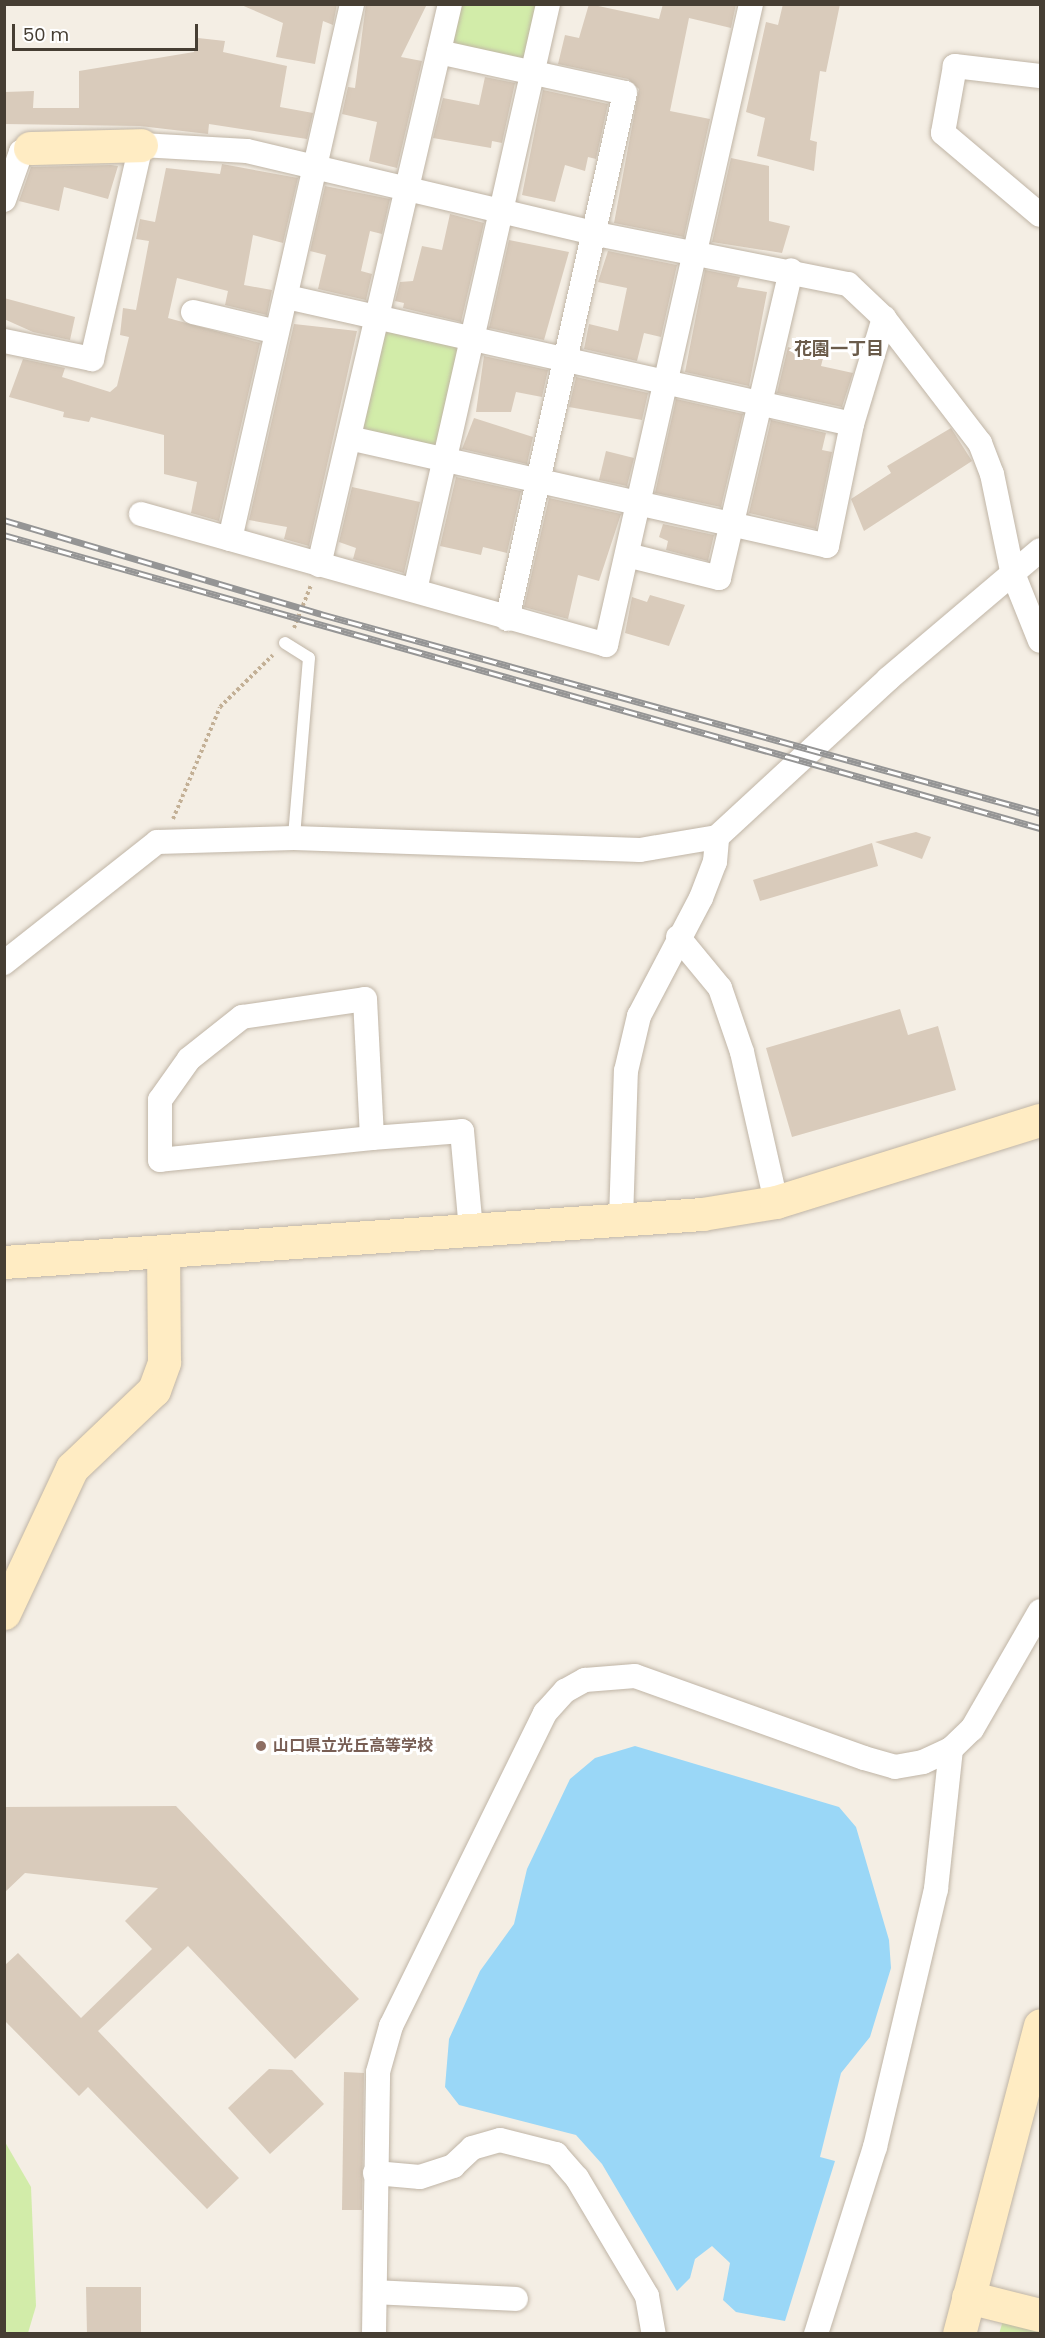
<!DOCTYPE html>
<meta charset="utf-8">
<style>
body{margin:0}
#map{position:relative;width:1045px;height:2338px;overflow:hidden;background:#f4eee4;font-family:Poppins,"Noto Sans JP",sans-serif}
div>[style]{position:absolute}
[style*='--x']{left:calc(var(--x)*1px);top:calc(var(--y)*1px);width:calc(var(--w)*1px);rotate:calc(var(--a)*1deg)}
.green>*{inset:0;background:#d2eca9}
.water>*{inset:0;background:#9ad7f7}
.building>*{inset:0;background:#d9cbbb}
.path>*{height:4px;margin-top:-2px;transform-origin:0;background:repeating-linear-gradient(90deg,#c3b096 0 3px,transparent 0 6px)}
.roads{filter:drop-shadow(0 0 2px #c0b5a6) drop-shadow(0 0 2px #c0b5a6)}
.lane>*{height:12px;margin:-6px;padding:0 6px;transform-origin:6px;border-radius:6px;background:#fff}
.street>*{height:24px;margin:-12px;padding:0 12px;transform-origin:12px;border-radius:12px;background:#fff}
.secondary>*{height:33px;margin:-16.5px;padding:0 16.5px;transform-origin:16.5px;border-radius:16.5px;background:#ffecc3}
.rail>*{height:7px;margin-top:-3.5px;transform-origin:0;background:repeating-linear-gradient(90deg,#fff 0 14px,#959595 0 28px);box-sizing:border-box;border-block:2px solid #959595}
.dots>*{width:16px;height:16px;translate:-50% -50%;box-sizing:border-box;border:3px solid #fff;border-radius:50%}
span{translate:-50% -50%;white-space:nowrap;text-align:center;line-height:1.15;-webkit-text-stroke:6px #fff;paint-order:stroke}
.education-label{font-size:16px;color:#785e54;font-weight:700}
.left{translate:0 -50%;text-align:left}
.neighbourhood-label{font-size:18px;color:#6a5b4a;font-weight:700}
.frame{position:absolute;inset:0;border:6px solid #463e33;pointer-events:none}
.scale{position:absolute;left:12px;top:24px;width:186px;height:27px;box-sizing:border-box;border:3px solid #463e33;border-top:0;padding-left:8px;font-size:18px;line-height:21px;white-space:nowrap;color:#463e33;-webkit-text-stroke:4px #fff;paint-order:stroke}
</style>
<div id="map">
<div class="green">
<div style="clip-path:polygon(459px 5px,538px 5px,523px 65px,449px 47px)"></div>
<div style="clip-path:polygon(382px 328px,459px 348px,436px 452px,357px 434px)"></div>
<div style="clip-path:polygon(5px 2142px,31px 2187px,36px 2306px,28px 2333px,5px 2333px)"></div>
<div style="clip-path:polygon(1004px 2317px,1040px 2326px,1040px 2333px,999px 2334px)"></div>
</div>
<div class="water">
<div style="clip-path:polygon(635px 1746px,839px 1807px,856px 1827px,889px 1940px,891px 1968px,870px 2037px,841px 2073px,820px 2157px,835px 2161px,785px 2321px,736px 2312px,723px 2300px,730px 2263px,712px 2246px,695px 2259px,690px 2278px,677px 2291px,602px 2164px,576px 2135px,459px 2105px,445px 2087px,449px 2039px,480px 1971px,514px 1924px,527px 1869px,570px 1779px,595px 1758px)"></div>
</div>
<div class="building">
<div style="clip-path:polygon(239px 4px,337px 4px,333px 25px,323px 21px,315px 64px,276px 57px,283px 23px)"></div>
<div style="clip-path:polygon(366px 4px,427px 4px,401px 57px,422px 61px,397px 168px,369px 161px,377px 122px,342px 114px,348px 87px,355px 88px)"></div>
<div style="clip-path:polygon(589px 4px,659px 19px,663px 4px,736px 4px,731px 28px,689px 18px,670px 111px,710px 119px,684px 237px,614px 223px,639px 89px,628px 79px,558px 64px,565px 35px,579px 38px)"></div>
<div style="clip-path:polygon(783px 4px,840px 4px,826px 72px,820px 71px,810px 140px,817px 142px,814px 171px,757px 156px,765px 118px,746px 112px,766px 22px,778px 25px)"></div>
<div style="clip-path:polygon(198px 38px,225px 41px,223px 52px,287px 66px,280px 107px,313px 113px,307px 139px,209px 124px,208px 134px,140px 126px,4px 124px,5px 92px,34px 91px,33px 108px,79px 108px,79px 71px,194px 52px)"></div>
<div style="clip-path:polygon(485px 77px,515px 83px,502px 143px,492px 141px,491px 148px,433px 138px,443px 98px,479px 105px)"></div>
<div style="clip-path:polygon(543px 90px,608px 104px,596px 159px,588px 157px,585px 171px,565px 165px,555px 202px,522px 195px)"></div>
<div style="clip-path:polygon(731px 158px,769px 166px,769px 221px,790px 226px,782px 253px,712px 242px)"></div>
<div style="clip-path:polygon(222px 164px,298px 178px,283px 243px,253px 235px,244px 285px,272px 290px,267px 315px,225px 305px,228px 291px,177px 278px,168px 318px,260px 343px,219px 521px,191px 513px,197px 482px,164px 474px,164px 435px,91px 417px,89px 422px,63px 417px,64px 412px,9px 397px,23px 359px,65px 368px,62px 377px,110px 392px,117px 386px,129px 337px,120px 335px,123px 308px,136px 310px,149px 241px,136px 239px,140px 219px,155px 222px,166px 168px,220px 174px)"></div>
<div style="clip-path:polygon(111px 165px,118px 166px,108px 199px,64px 187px,59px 211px,19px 201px,31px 167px)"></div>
<div style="clip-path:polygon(325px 186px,390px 199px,382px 234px,370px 231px,361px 271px,372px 274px,366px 300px,318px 289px,326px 255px,310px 251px)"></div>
<div style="clip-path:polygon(450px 214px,484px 223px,461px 322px,403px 308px,404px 303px,395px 301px,400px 282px,413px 281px,422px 246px,442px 250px)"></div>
<div style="clip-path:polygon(509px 240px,569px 252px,544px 340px,489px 328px)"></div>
<div style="clip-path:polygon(608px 251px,677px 265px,661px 337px,644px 333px,637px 361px,584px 349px,589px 324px,618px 331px,627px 288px,598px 282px)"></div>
<div style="clip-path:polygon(705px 270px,740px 277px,737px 287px,767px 292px,749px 386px,685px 372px)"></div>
<div style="clip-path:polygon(4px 298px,75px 317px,70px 340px,33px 332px,4px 319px)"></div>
<div style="clip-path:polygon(294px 324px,357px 331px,309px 546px,284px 539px,287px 527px,249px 520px)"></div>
<div style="clip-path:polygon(788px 347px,823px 358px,821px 366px,853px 373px,842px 407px,777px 393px)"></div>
<div style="clip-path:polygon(484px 356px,548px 370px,542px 397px,516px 392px,511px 412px,476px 412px)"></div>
<div style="clip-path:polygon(576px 377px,648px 393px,642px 420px,569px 407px)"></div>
<div style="clip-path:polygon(676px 399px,743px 414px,721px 507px,655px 493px)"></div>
<div style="clip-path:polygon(474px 418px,533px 437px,527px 464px,462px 449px)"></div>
<div style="clip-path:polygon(771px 420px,826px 433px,822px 450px,832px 452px,816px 529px,749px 513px)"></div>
<div style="clip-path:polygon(951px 428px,972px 461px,864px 531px,851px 499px,891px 473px,887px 466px)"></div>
<div style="clip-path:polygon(606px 451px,634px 458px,627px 486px,599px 480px)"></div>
<div style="clip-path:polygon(456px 477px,521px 491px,507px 553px,483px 547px,481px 555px,440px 546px)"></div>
<div style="clip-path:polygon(352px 487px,420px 502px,404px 573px,353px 559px,356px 548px,339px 542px)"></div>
<div style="clip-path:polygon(549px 498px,621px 514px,599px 581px,578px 575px,568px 619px,524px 607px)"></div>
<div style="clip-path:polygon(663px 524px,714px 535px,708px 561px,666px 550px,668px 541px,659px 537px)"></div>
<div style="clip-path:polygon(650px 595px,685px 605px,669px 646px,625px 633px,632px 597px,647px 602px)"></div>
<div style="clip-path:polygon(916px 832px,931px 837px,922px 859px,875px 842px)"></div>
<div style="clip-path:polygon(872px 843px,878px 866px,760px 901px,753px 880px)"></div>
<div style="clip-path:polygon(900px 1009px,908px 1035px,938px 1026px,956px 1090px,792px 1137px,766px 1048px)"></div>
<div style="clip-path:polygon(176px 1806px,359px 1999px,295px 2059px,188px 1946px,98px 2031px,239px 2178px,207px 2209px,88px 2087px,79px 2096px,4px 2020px,4px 1966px,18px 1953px,81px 2018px,152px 1949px,125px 1921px,158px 1888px,25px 1873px,4px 1893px,4px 1807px)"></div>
<div style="clip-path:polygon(269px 2069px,292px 2070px,324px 2104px,270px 2154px,228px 2108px)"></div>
<div style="clip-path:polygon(344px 2072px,364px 2073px,362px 2210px,342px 2210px)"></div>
<div style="clip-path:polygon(86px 2287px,141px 2287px,141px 2334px,87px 2334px)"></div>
</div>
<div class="path">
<div style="--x:294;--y:628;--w:46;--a:-68.4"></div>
<div style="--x:173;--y:819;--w:121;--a:-67.2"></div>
<div style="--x:220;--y:707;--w:74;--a:-44.5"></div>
</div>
<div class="roads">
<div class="lane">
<div style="--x:285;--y:643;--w:28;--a:32"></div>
<div style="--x:309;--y:658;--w:181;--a:94.8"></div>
</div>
<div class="street">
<div style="--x:439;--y:52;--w:190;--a:12.4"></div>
<div style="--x:625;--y:93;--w:539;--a:102.64"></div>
<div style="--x:1040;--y:76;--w:86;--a:-173.3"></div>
<div style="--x:955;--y:66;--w:68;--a:100.2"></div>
<div style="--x:943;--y:133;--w:127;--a:40.2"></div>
<div style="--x:4;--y:200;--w:51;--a:-70.5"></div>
<div style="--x:21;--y:152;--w:10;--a:-24"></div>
<div style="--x:287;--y:297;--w:579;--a:12.67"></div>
<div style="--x:193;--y:312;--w:86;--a:13.4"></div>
<div style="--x:4;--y:341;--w:90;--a:11.6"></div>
<div style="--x:92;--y:359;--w:220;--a:-77.1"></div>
<div style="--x:141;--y:145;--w:106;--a:3.2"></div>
<div style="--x:247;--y:151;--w:360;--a:13.3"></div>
<div style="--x:597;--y:234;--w:256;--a:11.3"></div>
<div style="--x:848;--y:284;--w:50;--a:43.4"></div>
<div style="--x:884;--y:318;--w:158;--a:52.5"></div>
<div style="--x:980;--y:443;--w:33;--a:69"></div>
<div style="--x:992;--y:474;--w:99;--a:78.3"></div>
<div style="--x:1012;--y:571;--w:75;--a:68.2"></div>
<div style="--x:349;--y:438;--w:490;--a:12.7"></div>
<div style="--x:827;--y:546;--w:125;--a:-78.4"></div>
<div style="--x:852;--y:424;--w:111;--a:-73.2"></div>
<div style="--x:141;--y:514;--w:483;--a:15.7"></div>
<div style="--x:606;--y:645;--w:657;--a:-77.25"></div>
<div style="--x:230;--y:539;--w:549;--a:-77.15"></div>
<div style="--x:627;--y:555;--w:95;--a:14"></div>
<div style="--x:719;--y:578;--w:316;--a:-76.8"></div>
<div style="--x:319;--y:565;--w:576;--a:-76.86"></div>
<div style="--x:415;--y:590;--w:601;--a:-77.21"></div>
<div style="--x:678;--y:937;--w:66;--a:50.5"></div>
<div style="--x:720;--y:988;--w:68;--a:71"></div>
<div style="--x:742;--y:1052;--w:154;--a:77.2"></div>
<div style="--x:4;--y:963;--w:195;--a:-38.3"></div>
<div style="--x:157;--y:842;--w:137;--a:-1.7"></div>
<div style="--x:294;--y:838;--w:346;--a:2"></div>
<div style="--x:640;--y:850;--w:78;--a:-9.6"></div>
<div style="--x:717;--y:837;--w:233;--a:-42.7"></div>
<div style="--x:888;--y:679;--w:199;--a:-40.3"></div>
<div style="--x:365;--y:999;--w:139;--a:87.1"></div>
<div style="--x:372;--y:1138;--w:213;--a:174.1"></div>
<div style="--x:160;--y:1160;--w:60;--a:-90"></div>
<div style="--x:160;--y:1100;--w:50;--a:-54.7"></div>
<div style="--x:189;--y:1059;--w:68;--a:-38.4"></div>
<div style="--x:242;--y:1017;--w:124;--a:-8.3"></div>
<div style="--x:372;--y:1138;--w:90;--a:-4.4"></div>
<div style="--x:462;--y:1131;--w:98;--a:84.8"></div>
<div style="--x:621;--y:1219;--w:148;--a:-88.1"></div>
<div style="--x:626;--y:1071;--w:57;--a:-76.7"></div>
<div style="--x:639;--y:1016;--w:133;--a:-62.3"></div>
<div style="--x:701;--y:898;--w:39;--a:-69"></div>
<div style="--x:715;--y:862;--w:25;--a:-85"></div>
<div style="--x:375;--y:2173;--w:45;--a:5.1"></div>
<div style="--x:420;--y:2177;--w:35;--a:-18"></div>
<div style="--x:453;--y:2166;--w:26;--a:-43"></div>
<div style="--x:472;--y:2148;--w:29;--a:-16"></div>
<div style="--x:500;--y:2140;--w:58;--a:14"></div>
<div style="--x:556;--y:2154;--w:32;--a:49"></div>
<div style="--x:577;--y:2178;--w:137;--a:59.3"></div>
<div style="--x:647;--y:2296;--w:39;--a:80"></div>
<div style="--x:375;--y:2292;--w:141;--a:2.8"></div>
<div style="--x:374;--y:2334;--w:262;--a:-89.1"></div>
<div style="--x:378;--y:2072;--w:48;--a:-74.2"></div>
<div style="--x:391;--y:2026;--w:349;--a:-63.8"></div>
<div style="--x:545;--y:1713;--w:30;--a:-48"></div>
<div style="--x:565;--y:1691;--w:23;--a:-29"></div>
<div style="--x:585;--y:1680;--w:50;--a:-4.6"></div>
<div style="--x:635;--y:1676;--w:243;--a:19.7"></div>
<div style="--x:864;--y:1758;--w:32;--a:16"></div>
<div style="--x:895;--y:1767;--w:28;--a:-10"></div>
<div style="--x:923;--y:1762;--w:31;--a:-25"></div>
<div style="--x:951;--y:1749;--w:29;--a:-44"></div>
<div style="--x:972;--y:1729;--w:136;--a:-60"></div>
<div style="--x:816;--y:2334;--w:196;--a:-72.5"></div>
<div style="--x:875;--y:2147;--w:265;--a:-76.7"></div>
<div style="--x:936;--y:1889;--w:141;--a:-83.9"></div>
</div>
<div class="secondary">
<div style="--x:30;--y:148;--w:111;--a:-1.5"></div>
<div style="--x:4;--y:1262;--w:700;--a:-3.93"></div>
<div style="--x:702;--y:1214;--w:75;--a:-9.2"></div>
<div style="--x:776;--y:1202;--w:276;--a:-17.3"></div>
<div style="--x:4;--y:1613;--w:160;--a:-64.9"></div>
<div style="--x:72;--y:1468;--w:113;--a:-43.6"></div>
<div style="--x:154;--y:1390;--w:30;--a:-70"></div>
<div style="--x:164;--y:1362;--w:107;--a:-90.5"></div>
<div style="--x:968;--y:2297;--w:74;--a:14"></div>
<div style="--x:959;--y:2334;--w:319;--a:-75.3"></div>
</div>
</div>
<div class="rail">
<div style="--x:4;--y:520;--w:331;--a:16.5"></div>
<div style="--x:321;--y:614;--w:746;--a:15.47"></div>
<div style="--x:4;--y:535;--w:1077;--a:15.79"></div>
</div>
<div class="dots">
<div style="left:261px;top:1746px;background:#8d6e63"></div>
</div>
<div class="education-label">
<span class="left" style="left:273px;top:1746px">山口県立光丘高等学校</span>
</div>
<div class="neighbourhood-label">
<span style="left:839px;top:349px">花園一丁目</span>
</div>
<div class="frame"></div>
<div class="scale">50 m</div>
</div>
